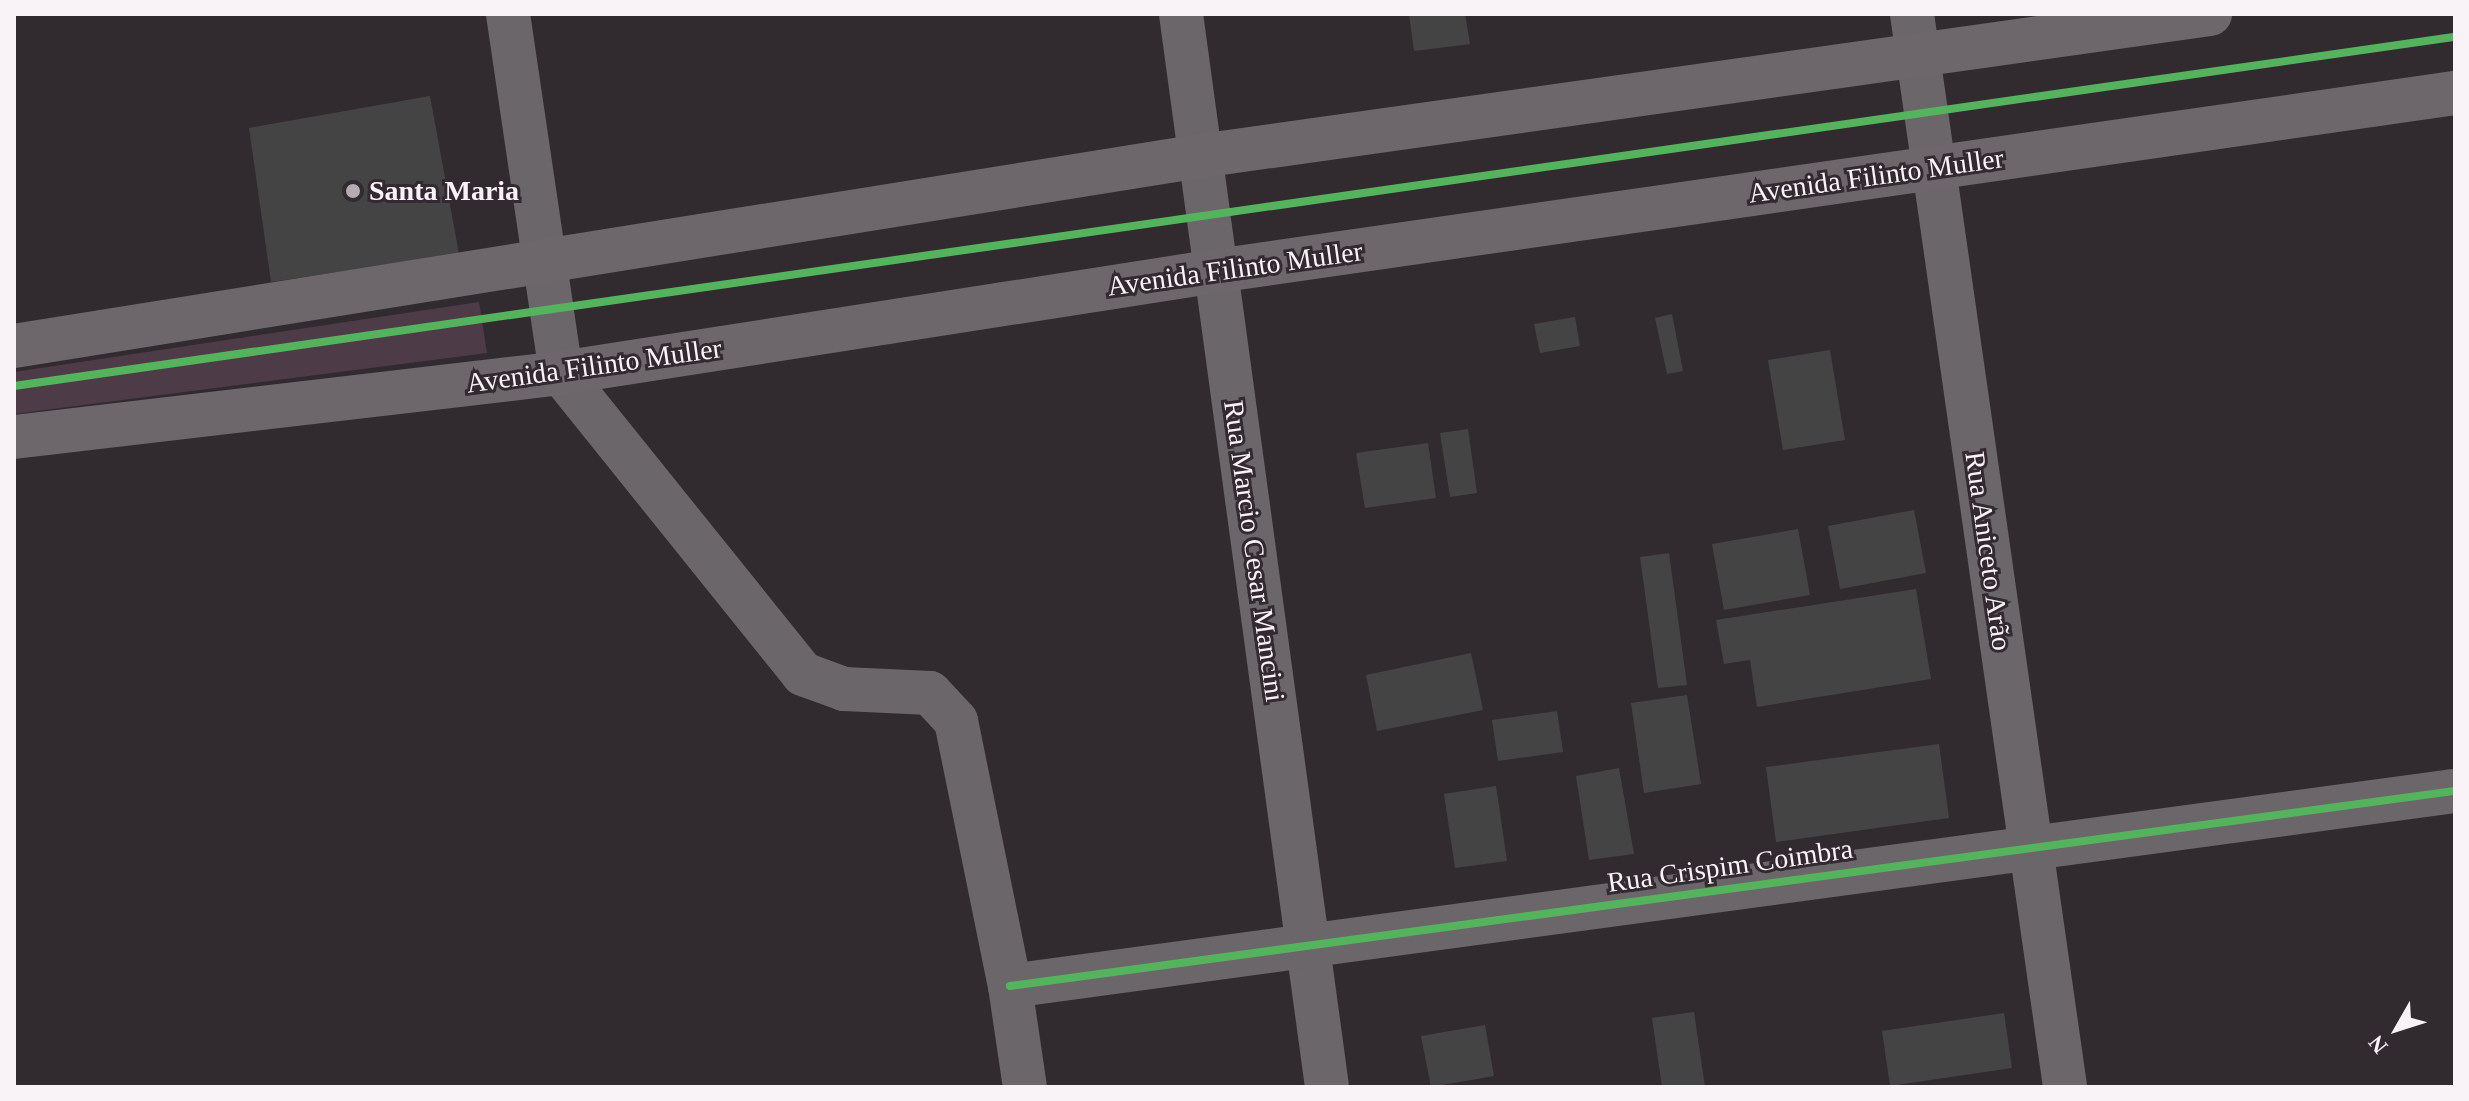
<!DOCTYPE html>
<meta charset="utf-8">
<style>
body{margin:0}
#map{position:relative;width:2469px;height:1101px;overflow:hidden;background:#312b30;font-family:"Times New Roman",serif}
div>[style]{position:absolute}
[style*='--x']{left:calc(var(--x)*1px);top:calc(var(--y)*1px);width:calc(var(--w)*1px);rotate:calc(var(--a)*1deg)}
.green>*{inset:0;background:#4d3b48}
.building>*{inset:0;background:#454444}
.street>*{height:44px;margin:-22px;padding:0 22px;transform-origin:22px;border-radius:22px;background:#6a6669}
.secondary>*{height:44px;margin:-22px;padding:0 22px;transform-origin:22px;border-radius:22px;background:#6d676c}
.cycleway>*{height:8px;margin:-4px;padding:0 4px;transform-origin:4px;border-radius:4px;background:#56b35d}
.dots>*{width:22px;height:22px;translate:-50% -50%;box-sizing:border-box;border:4px solid #332931;border-radius:50%}
span{translate:-50% -50%;white-space:nowrap;text-align:center;line-height:1.15;-webkit-text-stroke:6px #332931;paint-order:stroke}
.street-label{font-size:28px;color:#f9f2f7}
.poi-label{font-size:28px;color:#f9f2f7;font-weight:700}
.left{translate:0 -50%;text-align:left}
.frame{position:absolute;inset:0;border:16px solid #f9f2f7;pointer-events:none}
.north{position:absolute;left:2357px;top:989px;width:80px;height:80px;-webkit-text-stroke:6px #332931;paint-order:stroke;rotate:231deg;font-size:22px;font-weight:700;line-height:32px;text-align:center;color:#f9f2f7}
.north::after{content:'';display:block;margin:auto;width:28px;height:36px;background:#f9f2f7;clip-path:polygon(50% 0,100% 100%,50% 72%,0 100%)}
</style>
<div id="map">
<div class="green">
<div style="clip-path:polygon(479px 302px,487px 353px,14px 414px,14px 372px)"></div>
</div>
<div class="building">
<div style="clip-path:polygon(1409px 14px,1465px 14px,1470px 44px,1414px 51px)"></div>
<div style="clip-path:polygon(430px 96px,459px 254px,271px 282px,249px 128px)"></div>
<div style="clip-path:polygon(1672px 314px,1683px 371px,1667px 374px,1655px 318px)"></div>
<div style="clip-path:polygon(1575px 317px,1580px 346px,1540px 353px,1534px 324px)"></div>
<div style="clip-path:polygon(1830px 350px,1845px 440px,1783px 450px,1768px 360px)"></div>
<div style="clip-path:polygon(1468px 429px,1477px 493px,1450px 497px,1440px 433px)"></div>
<div style="clip-path:polygon(1428px 443px,1436px 498px,1365px 508px,1356px 453px)"></div>
<div style="clip-path:polygon(1914px 510px,1926px 573px,1840px 589px,1828px 526px)"></div>
<div style="clip-path:polygon(1798px 529px,1810px 595px,1724px 610px,1712px 544px)"></div>
<div style="clip-path:polygon(1669px 553px,1687px 685px,1658px 688px,1640px 557px)"></div>
<div style="clip-path:polygon(1916px 589px,1931px 679px,1757px 707px,1750px 660px,1724px 664px,1716px 620px)"></div>
<div style="clip-path:polygon(1471px 653px,1483px 710px,1377px 731px,1366px 675px)"></div>
<div style="clip-path:polygon(1687px 695px,1701px 784px,1644px 793px,1631px 703px)"></div>
<div style="clip-path:polygon(1557px 711px,1563px 752px,1498px 761px,1492px 720px)"></div>
<div style="clip-path:polygon(1939px 744px,1949px 818px,1776px 842px,1766px 767px)"></div>
<div style="clip-path:polygon(1619px 768px,1634px 854px,1589px 860px,1576px 776px)"></div>
<div style="clip-path:polygon(1496px 786px,1507px 861px,1455px 868px,1444px 794px)"></div>
<div style="clip-path:polygon(1694px 1012px,1705px 1087px,1662px 1087px,1652px 1018px)"></div>
<div style="clip-path:polygon(2004px 1013px,2012px 1068px,1890px 1086px,1882px 1031px)"></div>
<div style="clip-path:polygon(1485px 1025px,1494px 1076px,1431px 1087px,1421px 1036px)"></div>
</div>
<div class="street">
<div style="--x:508;--y:14;--w:363;--a:81.6"></div>
<div style="--x:561;--y:373;--w:386;--a:51.2"></div>
<div style="--x:803;--y:674;--w:44;--a:20.1"></div>
<div style="--x:844;--y:689;--w:86;--a:2.7"></div>
<div style="--x:930;--y:693;--w:38;--a:47"></div>
<div style="--x:956;--y:721;--w:270;--a:78.5"></div>
<div style="--x:1010;--y:986;--w:102;--a:81.6"></div>
<div style="--x:1181;--y:14;--w:1083;--a:82.25"></div>
<div style="--x:1912;--y:14;--w:1084;--a:81.88"></div>
<div style="--x:1010;--y:986;--w:1458;--a:-7.69"></div>
</div>
<div class="secondary">
<div style="--x:14;--y:346;--w:1201;--a:-9.1"></div>
<div style="--x:1200;--y:156;--w:1020;--a:-8"></div>
<div style="--x:14;--y:437;--w:551;--a:-6.67"></div>
<div style="--x:561;--y:373;--w:663;--a:-8.85"></div>
<div style="--x:1216;--y:271;--w:1252;--a:-8.18"></div>
</div>
<div class="cycleway">
<div style="--x:14;--y:386;--w:2466;--a:-8.14"></div>
<div style="--x:1010;--y:986;--w:1458;--a:-7.69"></div>
</div>
<div class="dots">
<div style="left:353px;top:191px;background:#b3acb1"></div>
</div>
<div class="street-label">
<span style="left:1876px;top:176px;rotate:-8deg">Avenida Filinto Muller</span>
<span style="left:1235px;top:269px;rotate:-8deg">Avenida Filinto Muller</span>
<span style="left:594px;top:366px;rotate:-8deg">Avenida Filinto Muller</span>
<span style="left:1254px;top:551px;rotate:82deg">Rua Marcio Cesar Mancini</span>
<span style="left:1988px;top:551px;rotate:82deg">Rua Aniceto Arão</span>
<span style="left:1730px;top:866px;rotate:-8deg">Rua Crispim Coimbra</span>
</div>
<div class="poi-label">
<span class="left" style="left:369px;top:191px">Santa Maria</span>
</div>
<div class="frame"></div>
<div class="north">N</div>
</div>
